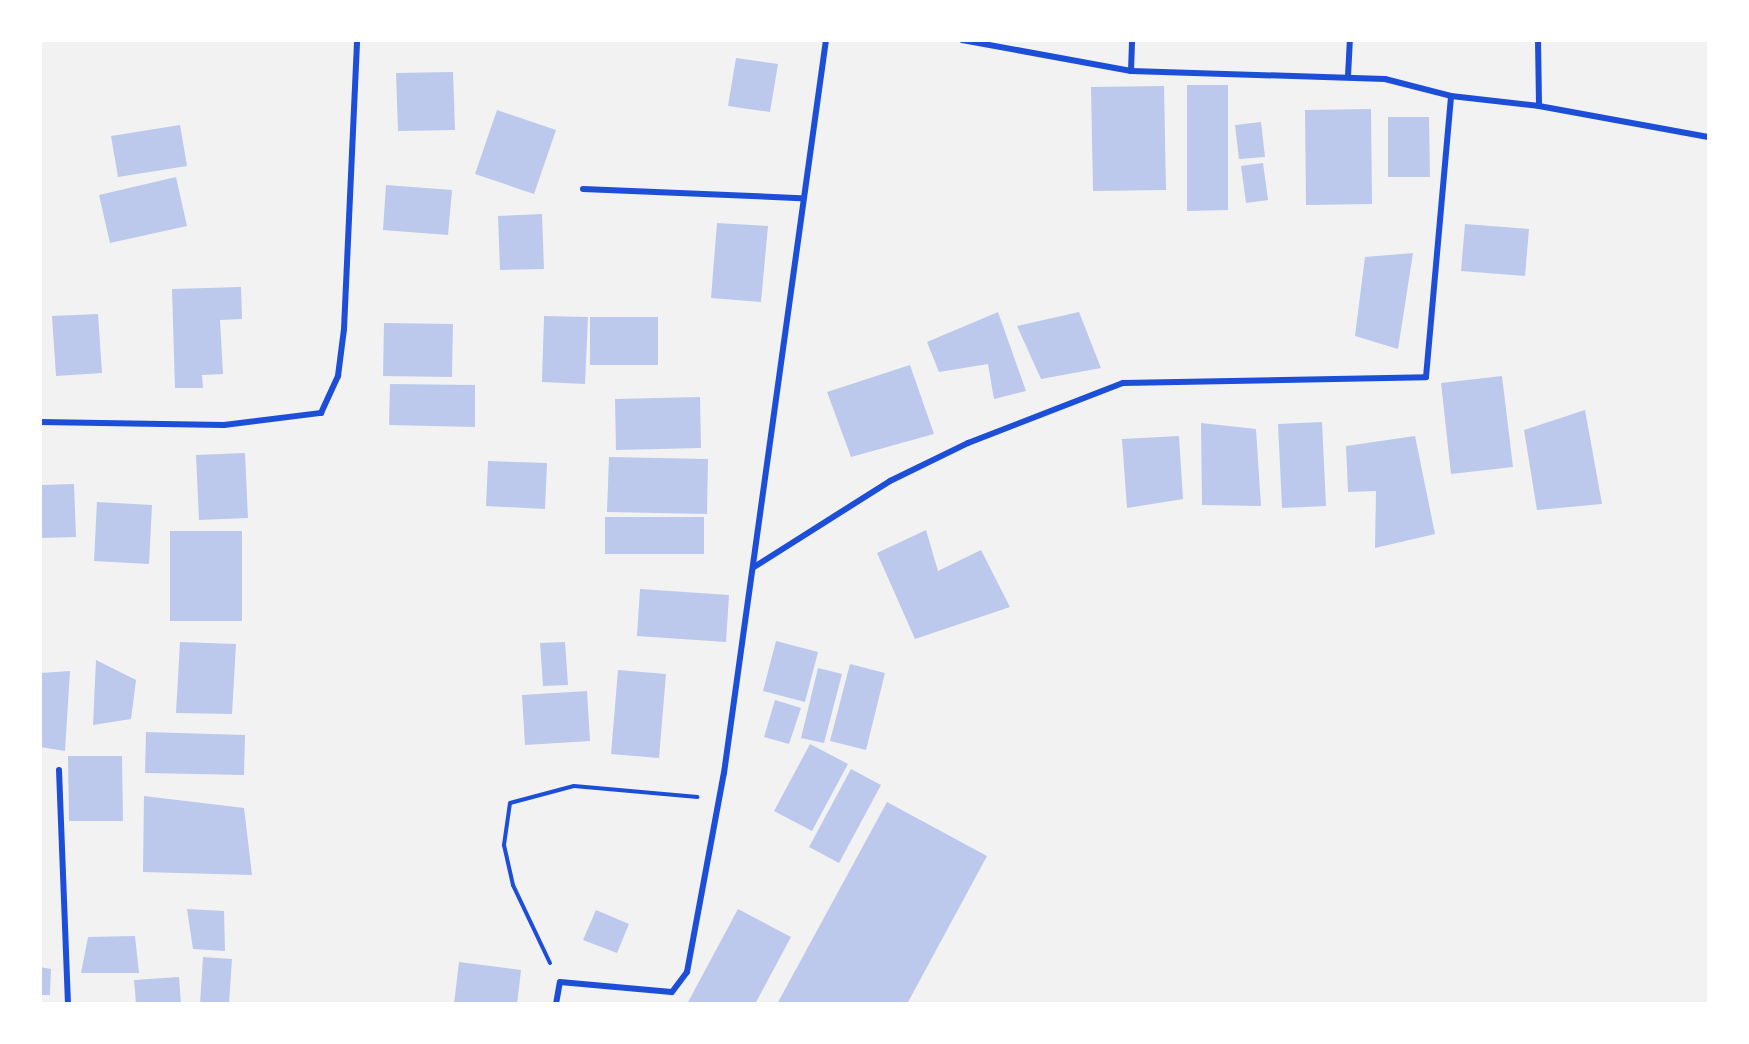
<!DOCTYPE html>
<style>
body{margin:0}
#map{position:relative;width:1749px;height:1044px;overflow:hidden;background:#f2f2f2;font-family:"DejaVu Sans",sans-serif}
div>[style]{position:absolute}
[style*='--x']{left:calc(var(--x)*1px);top:calc(var(--y)*1px);width:calc(var(--w)*1px);rotate:calc(var(--a)*1deg)}
.building>*{inset:0;background:#bdc9ec}
.path>*{height:4px;margin:-2px;padding:0 2px;transform-origin:2px;border-radius:2px;background:#1d4ed8}
.minor>*{height:6px;margin:-3px;padding:0 3px;transform-origin:3px;border-radius:3px;background:#1d4ed8}
span{translate:-50% -50%;white-space:nowrap;text-align:center;line-height:1.15;-webkit-text-stroke:4.5px #fff;paint-order:stroke}
.frame{position:absolute;inset:0;border:42px solid #fff;pointer-events:none}
</style>
<div id="map">
<div class="building">
<div style="clip-path:polygon(736px 58px,778px 64px,770px 112px,728px 106px)"></div>
<div style="clip-path:polygon(453px 72px,455px 130px,398px 131px,396px 73px)"></div>
<div style="clip-path:polygon(1187px 85px,1228px 85px,1228px 210px,1187px 211px)"></div>
<div style="clip-path:polygon(1164px 86px,1166px 190px,1093px 191px,1091px 87px)"></div>
<div style="clip-path:polygon(1371px 109px,1372px 204px,1306px 205px,1305px 110px)"></div>
<div style="clip-path:polygon(497px 110px,556px 130px,534px 194px,475px 174px)"></div>
<div style="clip-path:polygon(1388px 117px,1429px 117px,1430px 177px,1388px 177px)"></div>
<div style="clip-path:polygon(1261px 122px,1265px 157px,1239px 159px,1235px 125px)"></div>
<div style="clip-path:polygon(180px 125px,187px 166px,118px 177px,111px 136px)"></div>
<div style="clip-path:polygon(1263px 163px,1268px 200px,1246px 203px,1241px 166px)"></div>
<div style="clip-path:polygon(176px 177px,187px 226px,110px 243px,99px 195px)"></div>
<div style="clip-path:polygon(386px 185px,452px 190px,448px 235px,383px 230px)"></div>
<div style="clip-path:polygon(542px 214px,544px 269px,500px 270px,498px 216px)"></div>
<div style="clip-path:polygon(717px 223px,768px 226px,761px 302px,711px 298px)"></div>
<div style="clip-path:polygon(1465px 224px,1529px 229px,1525px 276px,1461px 271px)"></div>
<div style="clip-path:polygon(1413px 253px,1398px 349px,1355px 336px,1365px 257px)"></div>
<div style="clip-path:polygon(241px 287px,242px 319px,220px 320px,223px 374px,202px 375px,203px 388px,175px 388px,172px 289px)"></div>
<div style="clip-path:polygon(998px 312px,1026px 391px,994px 399px,988px 364px,939px 372px,927px 342px)"></div>
<div style="clip-path:polygon(1079px 312px,1101px 368px,1041px 379px,1017px 326px)"></div>
<div style="clip-path:polygon(98px 314px,102px 373px,56px 376px,52px 316px)"></div>
<div style="clip-path:polygon(544px 316px,588px 317px,585px 384px,542px 382px)"></div>
<div style="clip-path:polygon(590px 317px,658px 317px,658px 365px,590px 365px)"></div>
<div style="clip-path:polygon(384px 323px,453px 324px,452px 377px,383px 376px)"></div>
<div style="clip-path:polygon(910px 365px,934px 434px,851px 457px,827px 392px)"></div>
<div style="clip-path:polygon(1502px 376px,1513px 467px,1451px 474px,1441px 383px)"></div>
<div style="clip-path:polygon(390px 384px,475px 385px,475px 427px,389px 425px)"></div>
<div style="clip-path:polygon(700px 397px,701px 448px,616px 450px,615px 399px)"></div>
<div style="clip-path:polygon(1585px 410px,1602px 504px,1537px 510px,1524px 430px)"></div>
<div style="clip-path:polygon(1322px 422px,1326px 506px,1282px 508px,1278px 424px)"></div>
<div style="clip-path:polygon(1201px 423px,1256px 429px,1261px 506px,1202px 505px)"></div>
<div style="clip-path:polygon(1179px 436px,1183px 499px,1127px 508px,1122px 439px)"></div>
<div style="clip-path:polygon(1415px 436px,1435px 534px,1375px 548px,1376px 491px,1348px 492px,1346px 446px)"></div>
<div style="clip-path:polygon(245px 453px,248px 518px,199px 520px,196px 455px)"></div>
<div style="clip-path:polygon(609px 457px,708px 459px,707px 514px,607px 512px)"></div>
<div style="clip-path:polygon(488px 461px,547px 463px,545px 509px,486px 506px)"></div>
<div style="clip-path:polygon(74px 484px,76px 537px,40px 538px,40px 485px)"></div>
<div style="clip-path:polygon(97px 502px,152px 505px,149px 564px,94px 561px)"></div>
<div style="clip-path:polygon(605px 517px,704px 517px,704px 554px,605px 554px)"></div>
<div style="clip-path:polygon(926px 530px,938px 571px,981px 550px,1010px 607px,915px 639px,877px 553px)"></div>
<div style="clip-path:polygon(170px 531px,242px 531px,242px 621px,170px 621px)"></div>
<div style="clip-path:polygon(640px 589px,729px 595px,726px 642px,637px 636px)"></div>
<div style="clip-path:polygon(776px 641px,818px 652px,805px 702px,763px 691px)"></div>
<div style="clip-path:polygon(180px 642px,236px 644px,232px 714px,176px 713px)"></div>
<div style="clip-path:polygon(565px 642px,568px 685px,543px 686px,540px 643px)"></div>
<div style="clip-path:polygon(96px 660px,136px 680px,131px 719px,93px 725px)"></div>
<div style="clip-path:polygon(850px 664px,885px 673px,866px 750px,830px 741px)"></div>
<div style="clip-path:polygon(818px 668px,842px 674px,824px 743px,801px 738px)"></div>
<div style="clip-path:polygon(618px 670px,666px 674px,659px 758px,611px 754px)"></div>
<div style="clip-path:polygon(70px 671px,65px 751px,40px 747px,40px 673px)"></div>
<div style="clip-path:polygon(587px 691px,590px 741px,525px 745px,522px 695px)"></div>
<div style="clip-path:polygon(775px 700px,801px 708px,789px 744px,764px 737px)"></div>
<div style="clip-path:polygon(146px 732px,245px 735px,244px 775px,145px 773px)"></div>
<div style="clip-path:polygon(810px 744px,848px 764px,812px 831px,774px 811px)"></div>
<div style="clip-path:polygon(68px 756px,122px 756px,123px 821px,69px 821px)"></div>
<div style="clip-path:polygon(851px 769px,881px 785px,839px 863px,809px 847px)"></div>
<div style="clip-path:polygon(144px 796px,244px 808px,252px 875px,143px 872px)"></div>
<div style="clip-path:polygon(887px 802px,987px 856px,907px 1004px,777px 1004px)"></div>
<div style="clip-path:polygon(187px 909px,224px 911px,225px 951px,193px 949px)"></div>
<div style="clip-path:polygon(738px 909px,791px 937px,755px 1004px,687px 1004px)"></div>
<div style="clip-path:polygon(596px 910px,629px 924px,617px 953px,583px 940px)"></div>
<div style="clip-path:polygon(135px 936px,139px 973px,81px 973px,88px 937px)"></div>
<div style="clip-path:polygon(203px 957px,232px 959px,229px 1004px,200px 1004px)"></div>
<div style="clip-path:polygon(459px 962px,521px 970px,517px 1004px,454px 1004px)"></div>
<div style="clip-path:polygon(40px 967px,51px 969px,50px 995px,40px 995px)"></div>
<div style="clip-path:polygon(179px 977px,181px 1004px,136px 1004px,134px 980px)"></div>
</div>
<div class="path">
<div style="--x:550;--y:963;--w:86;--a:-115.4"></div>
<div style="--x:513;--y:885;--w:41;--a:-102.7"></div>
<div style="--x:504;--y:845;--w:42;--a:-81.9"></div>
<div style="--x:510;--y:803;--w:66;--a:-14.9"></div>
<div style="--x:574;--y:786;--w:124;--a:5.1"></div>
</div>
<div class="minor">
<div style="--x:962;--y:40;--w:172;--a:10.4"></div>
<div style="--x:1131;--y:71;--w:254;--a:1.8"></div>
<div style="--x:1385;--y:79;--w:68;--a:14.4"></div>
<div style="--x:1451;--y:96;--w:89;--a:6.5"></div>
<div style="--x:1539;--y:106;--w:172;--a:10.4"></div>
<div style="--x:1538;--y:40;--w:66;--a:89.1"></div>
<div style="--x:1131;--y:71;--w:31;--a:-88"></div>
<div style="--x:1348;--y:76;--w:36;--a:-87"></div>
<div style="--x:583;--y:189;--w:218;--a:2.4"></div>
<div style="--x:40;--y:422;--w:184;--a:0.9"></div>
<div style="--x:224;--y:425;--w:98;--a:-7.1"></div>
<div style="--x:321;--y:413;--w:41;--a:-65.3"></div>
<div style="--x:338;--y:376;--w:47;--a:-82.7"></div>
<div style="--x:344;--y:329;--w:289;--a:-87.4"></div>
<div style="--x:754;--y:567;--w:161;--a:-32.3"></div>
<div style="--x:890;--y:481;--w:87;--a:-26"></div>
<div style="--x:968;--y:443;--w:166;--a:-21.2"></div>
<div style="--x:1123;--y:383;--w:303;--a:-1.1"></div>
<div style="--x:1426;--y:377;--w:282;--a:-84.9"></div>
<div style="--x:59;--y:770;--w:234;--a:87.8"></div>
<div style="--x:556;--y:1004;--w:22;--a:-80"></div>
<div style="--x:560;--y:982;--w:112;--a:5.1"></div>
<div style="--x:672;--y:992;--w:25;--a:-53"></div>
<div style="--x:687;--y:972;--w:202;--a:-79.5"></div>
<div style="--x:724;--y:773;--w:740;--a:-82.08"></div>
</div>
<div class="frame"></div>
</div>
